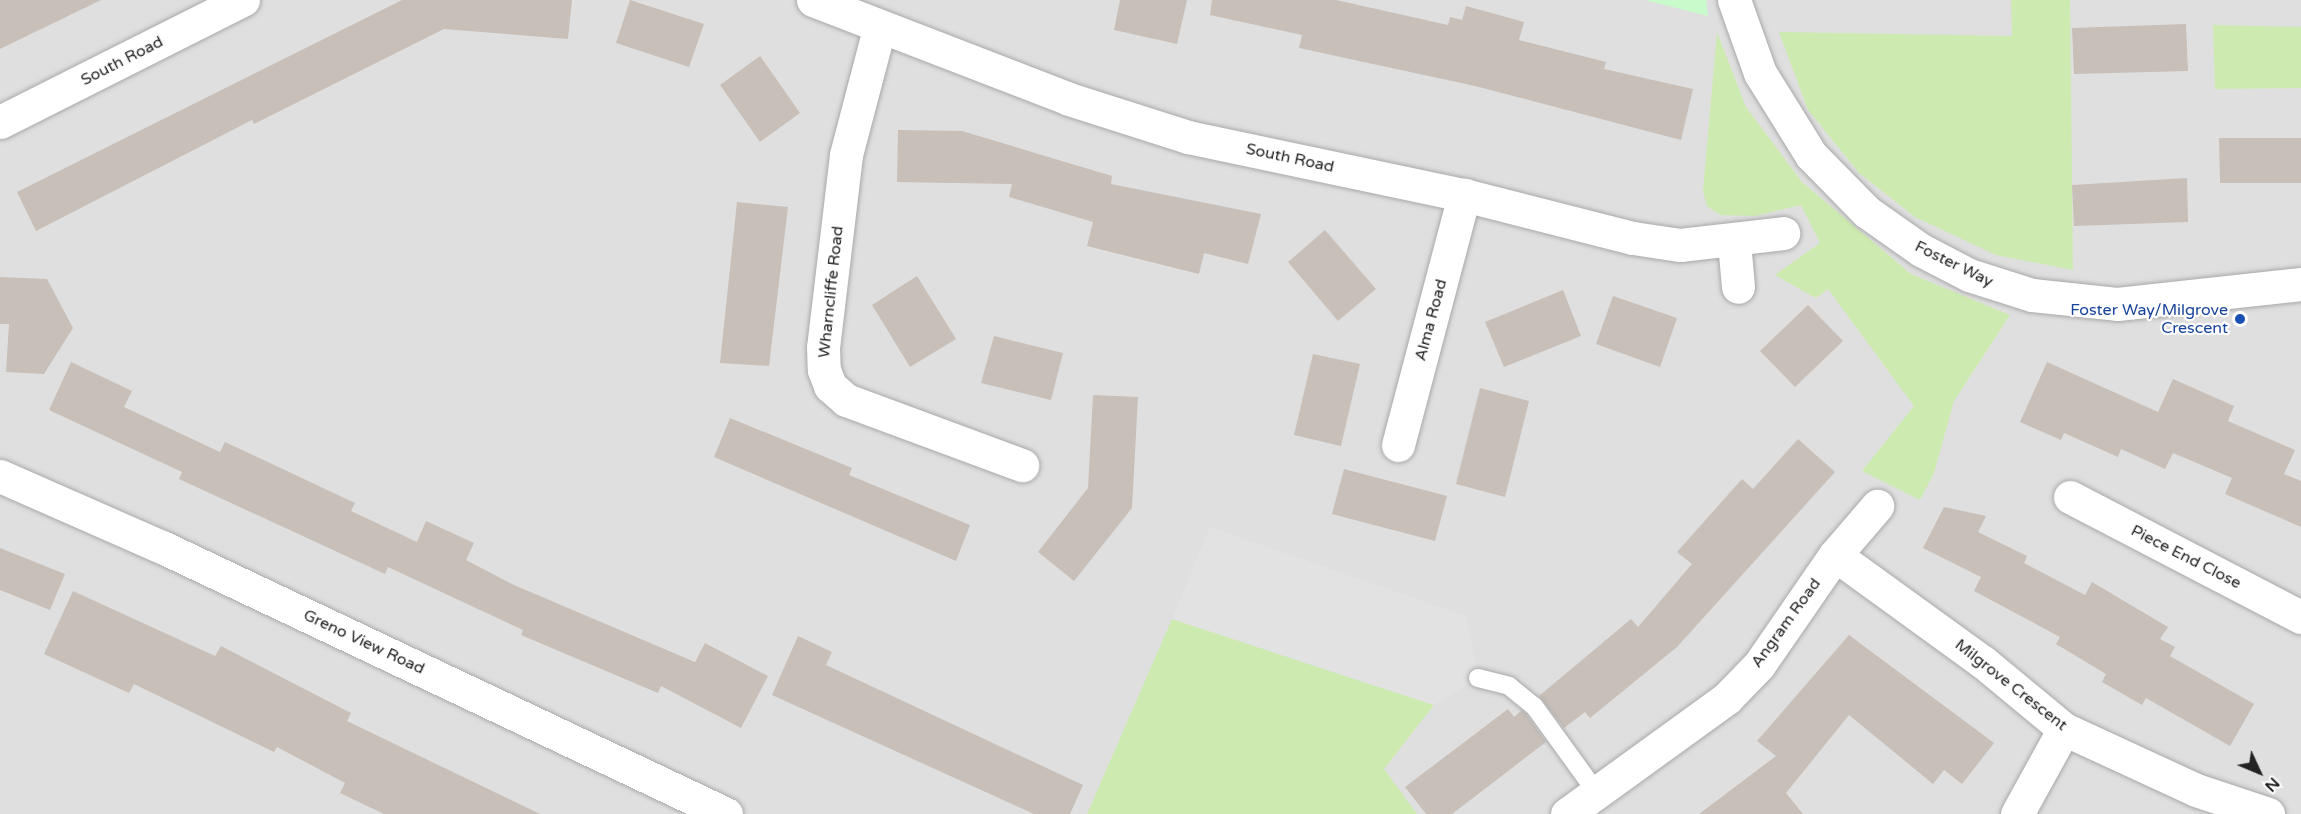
<!DOCTYPE html>
<style>
body{margin:0}
#map{position:relative;width:2301px;height:814px;overflow:hidden;background:#f2efe9;font-family:"Varela Round",sans-serif}
div>[style]{position:absolute}
[style*='--x']{left:calc(var(--x)*1px);top:calc(var(--y)*1px);width:calc(var(--w)*1px);rotate:calc(var(--a)*1deg)}
.residential>*{inset:0;background:#e0dfdf}
.grass>*{inset:0;background:#cdebb0}
.park>*{inset:0;background:#c8facc}
.parking>*{inset:0;background:#e2e2e2}
.building>*{inset:0;background:#c7bfb8}
.roads{filter:drop-shadow(0 0 2px #a9a9a9) drop-shadow(0 0 2px #a9a9a9)}
.lane>*{height:18px;margin:-9px;padding:0 9px;transform-origin:9px;border-radius:9px;background:#fff}
.street>*{height:33px;margin:-16.5px;padding:0 16.5px;transform-origin:16.5px;border-radius:16.5px;background:#fff}
.dots>*{width:16px;height:16px;translate:-50% -50%;box-sizing:border-box;border:3px solid #fff;border-radius:50%}
span{translate:-50% -50%;white-space:nowrap;text-align:center;line-height:1.15;-webkit-text-stroke:4.5px #fff;paint-order:stroke}
.street-label{font-size:16px;color:#222}
.transit-label{font-size:16px;color:#164399}
.right{translate:-100% -50%;text-align:right}
.north{position:absolute;left:2229px;top:742px;width:60px;height:60px;-webkit-text-stroke:4px #fff;paint-order:stroke;rotate:134deg;font-size:16px;font-weight:700;line-height:24px;text-align:center;color:#222}
.north::after{content:'';display:block;margin:auto;width:21px;height:27px;background:#222;clip-path:polygon(50% 0,100% 100%,50% 72%,0 100%)}
</style>
<div id="map">
<div class="residential">
<div style="clip-path:polygon(0 0,2301px 0,2301px 814px,0 814px)"></div>
</div>
<div class="grass">
<div style="clip-path:polygon(2011px 0,2070px 0,2073px 270px,1996px 255px,1915px 217px,1859px 173px,1808px 110px,1779px 32px,2012px 36px)"></div>
<div style="clip-path:polygon(2213px 25px,2301px 27px,2301px 88px,2215px 89px)"></div>
<div style="clip-path:polygon(1717px 32px,1746px 107px,1802px 182px,1911px 274px,2010px 315px,1954px 401px,1934px 473px,1920px 500px,1862px 471px,1914px 406px,1828px 289px,1816px 298px,1775px 275px,1820px 243px,1801px 205px,1755px 216px,1720px 215px,1707px 206px,1703px 191px)"></div>
<div style="clip-path:polygon(1172px 619px,1434px 705px,1384px 769px,1417px 814px,1087px 814px)"></div>
</div>
<div class="park">
<div style="clip-path:polygon(1645px 0,1706px 0,1708px 16px)"></div>
</div>
<div class="parking">
<div style="clip-path:polygon(1210px 527px,1466px 616px,1478px 678px,1434px 705px,1172px 619px)"></div>
</div>
<div class="building">
<div style="clip-path:polygon(0 0,101px 0,0 49px)"></div>
<div style="clip-path:polygon(402px 0,572px 0,568px 39px,444px 29px,254px 124px,252px 120px,36px 231px,17px 192px)"></div>
<div style="clip-path:polygon(630px 0,704px 24px,689px 67px,616px 43px)"></div>
<div style="clip-path:polygon(1120px 0,1187px 0,1177px 44px,1114px 30px)"></div>
<div style="clip-path:polygon(1212px 0,1336px 0,1448px 25px,1450px 17px,1462px 20px,1466px 6px,1524px 22px,1519px 40px,1606px 62px,1604px 69px,1693px 89px,1681px 140px,1475px 86px,1299px 48px,1302px 35px,1210px 15px)"></div>
<div style="clip-path:polygon(2186px 24px,2188px 71px,2074px 74px,2072px 28px)"></div>
<div style="clip-path:polygon(760px 56px,800px 113px,760px 142px,720px 85px)"></div>
<div style="clip-path:polygon(898px 130px,962px 131px,1112px 176px,1111px 184px,1261px 214px,1248px 264px,1204px 253px,1199px 274px,1087px 246px,1093px 222px,1009px 197px,1012px 184px,897px 182px)"></div>
<div style="clip-path:polygon(2219px 138px,2301px 138px,2301px 183px,2220px 183px)"></div>
<div style="clip-path:polygon(2187px 178px,2188px 222px,2074px 226px,2072px 185px)"></div>
<div style="clip-path:polygon(737px 202px,788px 207px,769px 366px,720px 363px)"></div>
<div style="clip-path:polygon(1325px 230px,1376px 289px,1338px 321px,1288px 262px)"></div>
<div style="clip-path:polygon(917px 276px,956px 339px,910px 367px,872px 305px)"></div>
<div style="clip-path:polygon(0 277px,47px 279px,73px 328px,44px 374px,6px 372px,9px 324px,0 324px)"></div>
<div style="clip-path:polygon(1563px 290px,1581px 336px,1504px 367px,1485px 322px)"></div>
<div style="clip-path:polygon(1613px 296px,1677px 318px,1660px 367px,1596px 344px)"></div>
<div style="clip-path:polygon(1808px 305px,1843px 341px,1795px 387px,1760px 351px)"></div>
<div style="clip-path:polygon(994px 336px,1063px 353px,1051px 400px,981px 383px)"></div>
<div style="clip-path:polygon(1313px 354px,1360px 364px,1341px 446px,1294px 435px)"></div>
<div style="clip-path:polygon(71px 362px,132px 391px,124px 407px,220px 452px,225px 442px,355px 503px,351px 511px,417px 542px,426px 521px,474px 543px,466px 560px,514px 585px,695px 662px,705px 643px,768px 676px,741px 728px,661px 686px,658px 693px,521px 635px,523px 630px,388px 567px,385px 574px,179px 479px,182px 472px,49px 410px)"></div>
<div style="clip-path:polygon(2047px 362px,2158px 412px,2173px 379px,2234px 406px,2228px 421px,2295px 450px,2284px 474px,2301px 481px,2301px 527px,2225px 494px,2232px 478px,2173px 453px,2165px 469px,2121px 449px,2118px 457px,2064px 433px,2061px 440px,2020px 422px)"></div>
<div style="clip-path:polygon(1480px 388px,1529px 401px,1505px 497px,1456px 484px)"></div>
<div style="clip-path:polygon(1093px 395px,1138px 397px,1132px 508px,1074px 581px,1038px 552px,1088px 488px)"></div>
<div style="clip-path:polygon(730px 418px,852px 468px,849px 475px,970px 525px,956px 561px,714px 457px)"></div>
<div style="clip-path:polygon(1798px 439px,1835px 472px,1677px 647px,1590px 718px,1585px 712px,1564px 728px,1539px 696px,1631px 619px,1638px 627px,1692px 564px,1677px 552px,1742px 479px,1753px 489px)"></div>
<div style="clip-path:polygon(1344px 469px,1447px 496px,1435px 541px,1332px 514px)"></div>
<div style="clip-path:polygon(1944px 507px,1986px 516px,1978px 532px,2027px 556px,2024px 563px,2085px 595px,2092px 582px,2168px 627px,2160px 639px,2175px 647px,2170px 656px,2254px 704px,2230px 746px,2146px 698px,2142px 705px,2102px 682px,2106px 674px,2056px 644px,2060px 637px,1974px 591px,1981px 577px,1923px 548px)"></div>
<div style="clip-path:polygon(0 548px,65px 574px,50px 610px,0 590px)"></div>
<div style="clip-path:polygon(73px 591px,215px 656px,221px 646px,351px 713px,347px 721px,540px 814px,384px 814px,340px 793px,345px 783px,277px 747px,274px 752px,134px 684px,129px 693px,44px 654px)"></div>
<div style="clip-path:polygon(1849px 635px,1994px 743px,1962px 784px,1944px 770px,1933px 784px,1849px 715px,1786px 793px,1803px 814px,1699px 814px,1776px 756px,1757px 741px)"></div>
<div style="clip-path:polygon(798px 636px,832px 652px,826px 665px,1083px 785px,1070px 814px,1034px 814px,772px 695px)"></div>
<div style="clip-path:polygon(1508px 709px,1514px 717px,1522px 710px,1526px 714px,1546px 742px,1452px 814px,1426px 814px,1405px 787px)"></div>
</div>
<div class="roads">
<div class="lane">
<div style="--x:1478;--y:678;--w:32;--a:14"></div>
<div style="--x:1509;--y:686;--w:32;--a:39"></div>
<div style="--x:1534;--y:706;--w:107;--a:54.1"></div>
</div>
<div class="street">
<div style="--x:813;--y:0;--w:274;--a:21.1"></div>
<div style="--x:1069;--y:99;--w:125;--a:17.7"></div>
<div style="--x:1188;--y:137;--w:282;--a:11.9"></div>
<div style="--x:1464;--y:195;--w:174;--a:14.3"></div>
<div style="--x:1633;--y:238;--w:48;--a:8.5"></div>
<div style="--x:1680;--y:245;--w:104;--a:-6.6"></div>
<div style="--x:1734;--y:0;--w:77;--a:70.4"></div>
<div style="--x:1760;--y:73;--w:97;--a:58.1"></div>
<div style="--x:1811;--y:155;--w:80;--a:45.5"></div>
<div style="--x:1867;--y:212;--w:66;--a:35.1"></div>
<div style="--x:1921;--y:250;--w:54;--a:27.5"></div>
<div style="--x:1969;--y:275;--w:66;--a:17.6"></div>
<div style="--x:2032;--y:295;--w:85;--a:6"></div>
<div style="--x:2117;--y:304;--w:185;--a:-6.2"></div>
<div style="--x:879;--y:29;--w:130;--a:104.7"></div>
<div style="--x:846;--y:155;--w:193;--a:96.8"></div>
<div style="--x:823;--y:347;--w:23;--a:88"></div>
<div style="--x:824;--y:370;--w:17;--a:69"></div>
<div style="--x:830;--y:386;--w:21;--a:41"></div>
<div style="--x:846;--y:400;--w:188;--a:20.3"></div>
<div style="--x:0;--y:122;--w:272;--a:-26.7"></div>
<div style="--x:1734;--y:242;--w:45;--a:84.9"></div>
<div style="--x:1398;--y:445;--w:259;--a:-75.2"></div>
<div style="--x:0;--y:476;--w:177;--a:23.7"></div>
<div style="--x:162;--y:547;--w:624;--a:25.33"></div>
<div style="--x:2070;--y:497;--w:260;--a:27.5"></div>
<div style="--x:1835;--y:555;--w:183;--a:35.9"></div>
<div style="--x:1983;--y:662;--w:105;--a:39.6"></div>
<div style="--x:2064;--y:729;--w:145;--a:24.8"></div>
<div style="--x:2196;--y:790;--w:76;--a:18.4"></div>
<div style="--x:1567;--y:814;--w:198;--a:-35.9"></div>
<div style="--x:1727;--y:698;--w:46;--a:-45.9"></div>
<div style="--x:1759;--y:665;--w:134;--a:-55.4"></div>
<div style="--x:1835;--y:555;--w:65;--a:-49.4"></div>
<div style="--x:2017;--y:814;--w:97;--a:-61.1"></div>
</div>
</div>
<div class="dots">
<div style="left:2240px;top:319px;background:#1a4fb4"></div>
</div>
<div class="street-label">
<span style="left:122px;top:61px;rotate:-27deg">South Road</span>
<span style="left:1290px;top:158px;rotate:12deg">South Road</span>
<span style="left:1954px;top:264px;rotate:26deg">Foster Way</span>
<span style="left:831px;top:292px;rotate:-84deg">Wharncliffe Road</span>
<span style="left:1431px;top:320px;rotate:-75deg">Alma Road</span>
<span style="left:2186px;top:557px;rotate:27deg">Piece End Close</span>
<span style="left:1786px;top:623px;rotate:-54deg">Angram Road</span>
<span style="left:364px;top:642px;rotate:25deg">Greno View Road</span>
<span style="left:2011px;top:685px;rotate:38deg">Milgrove Crescent</span>
</div>
<div class="transit-label">
<span class="right" style="left:2228px;top:319px">Foster Way/Milgrove<br>Crescent</span>
</div>
<div class="north">N</div>
</div>
